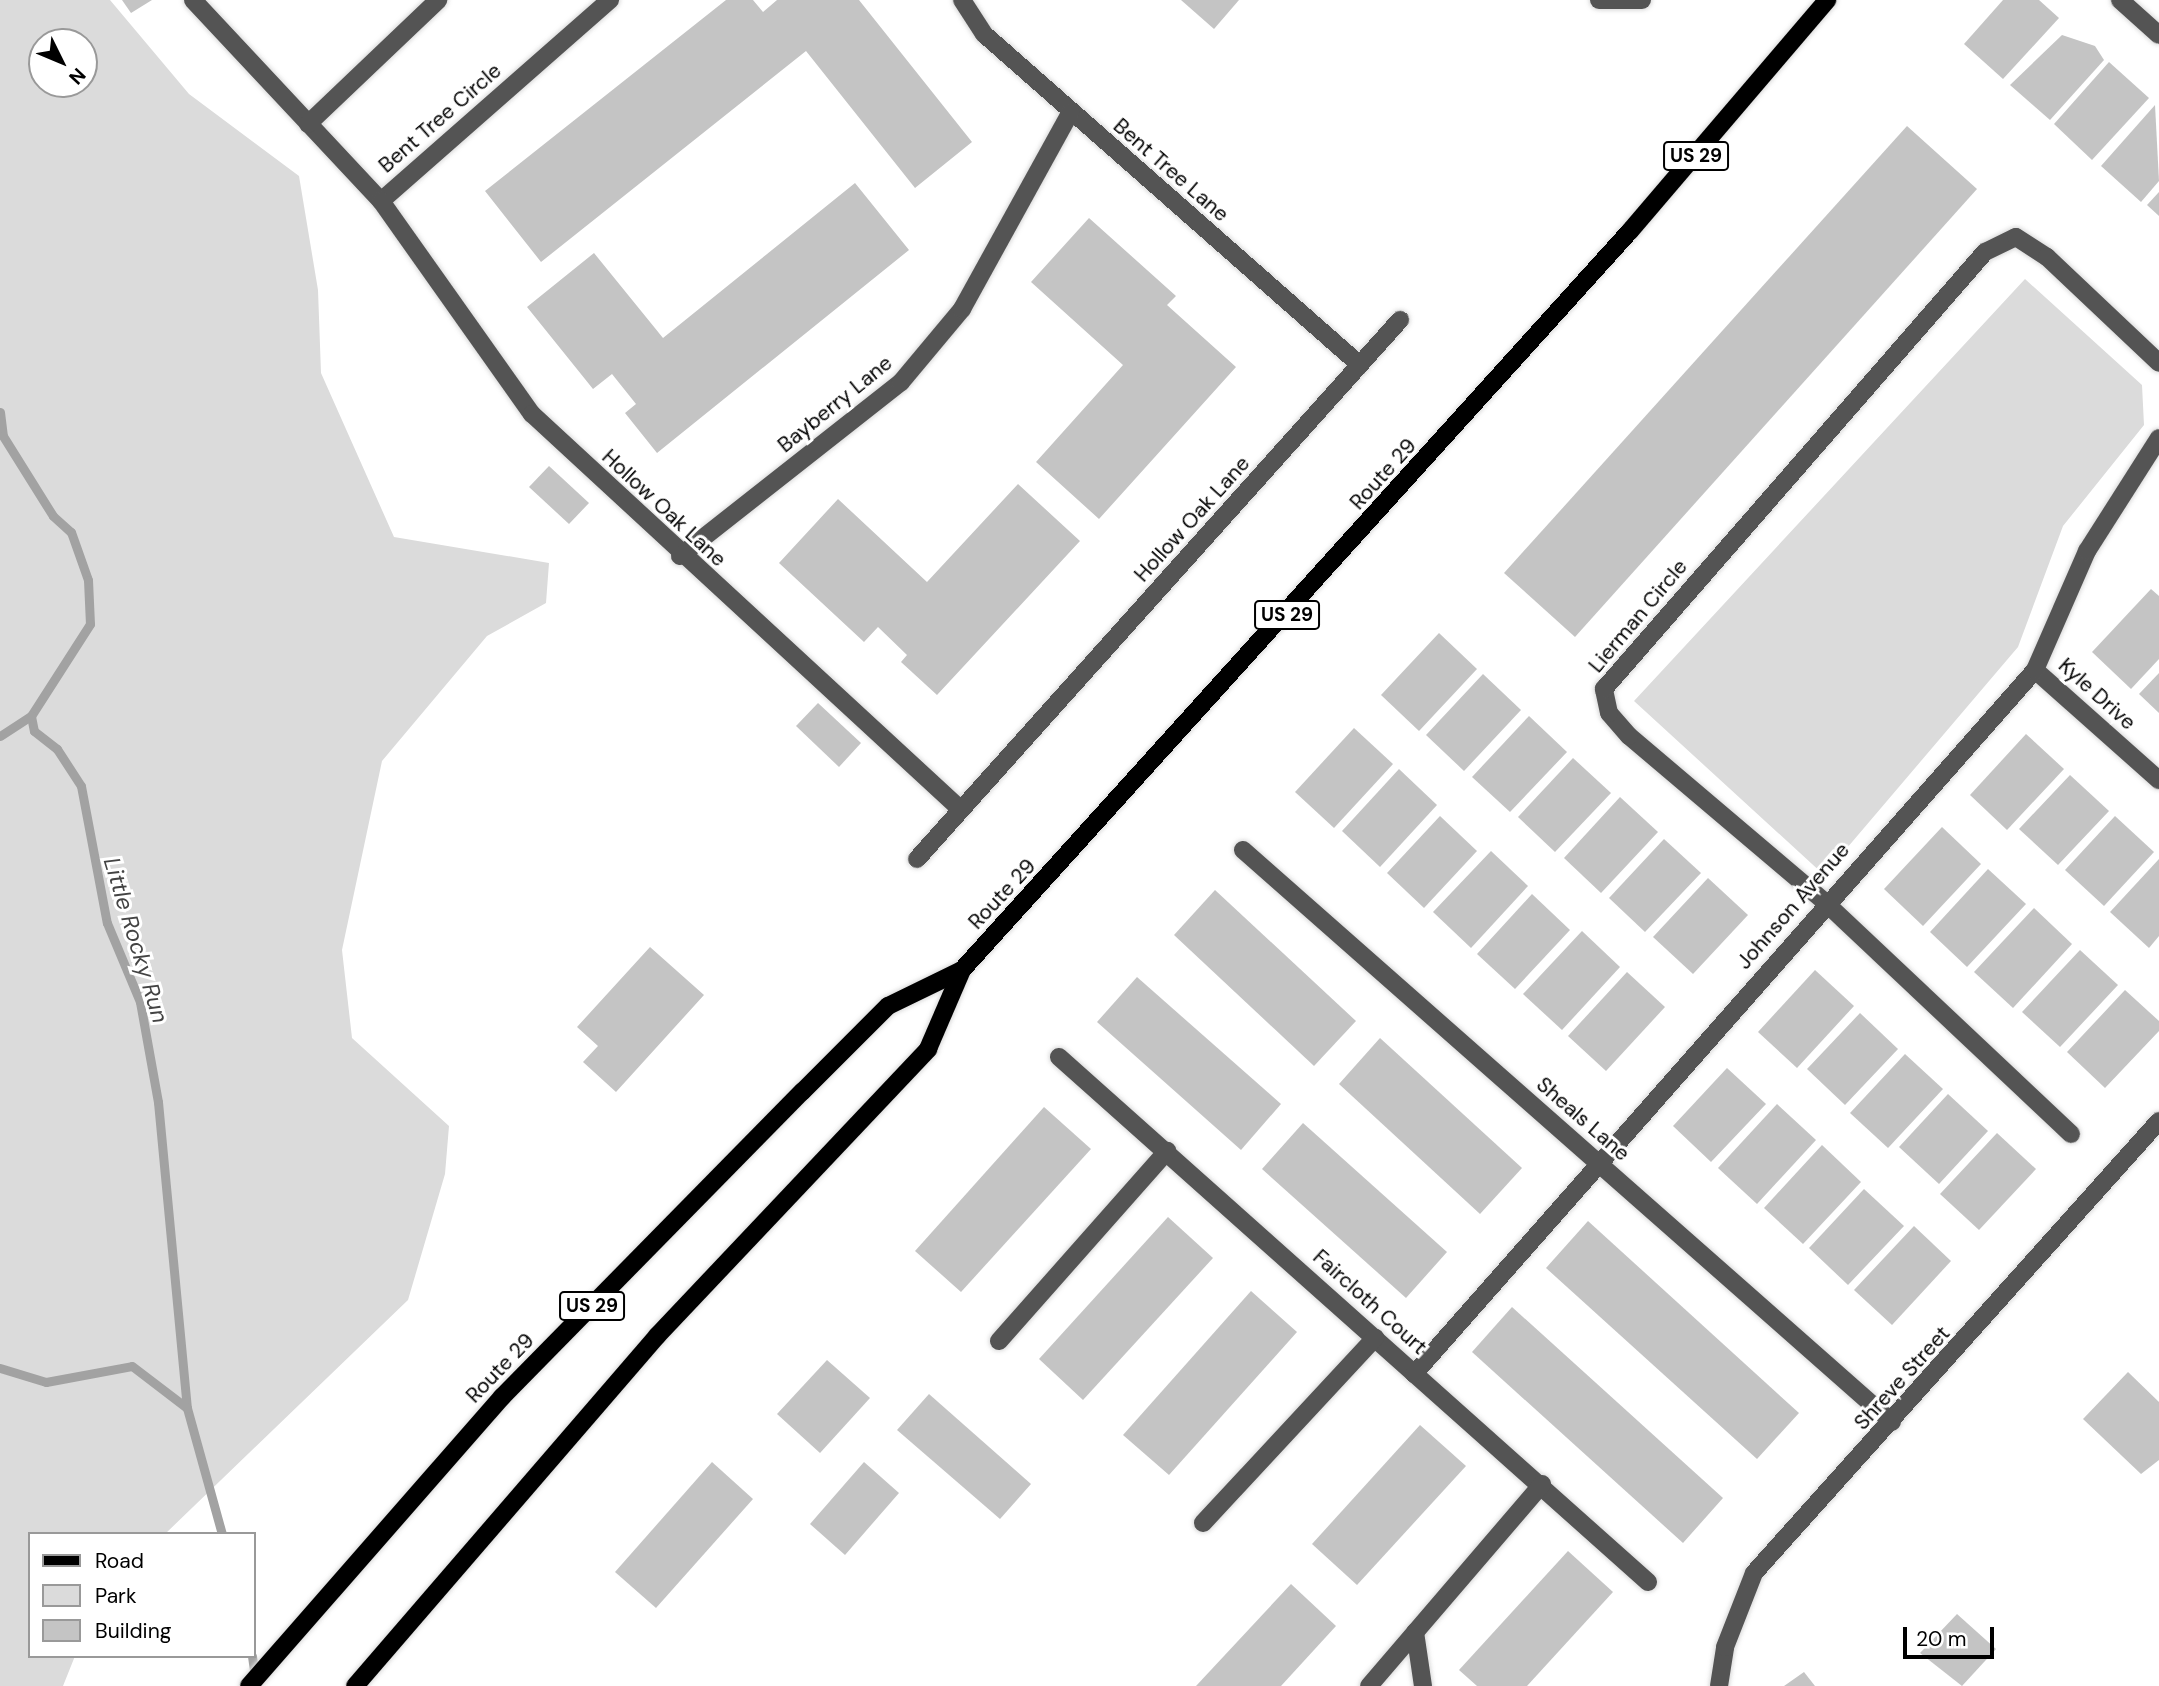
<!DOCTYPE html>
<style>
body{margin:0}
#map{position:relative;width:2159px;height:1686px;overflow:hidden;background:#fff;font-family:"DM Sans",sans-serif}
div>[style]{position:absolute}
[style*='--x']{left:calc(var(--x)*1px);top:calc(var(--y)*1px);width:calc(var(--w)*1px);rotate:calc(var(--a)*1deg)}
.green>*{inset:0;background:#dbdbdb}
.stream>*{height:9px;margin:-4.5px;padding:0 4.5px;transform-origin:4.5px;border-radius:4.5px;background:#a2a2a2}
.building>*{inset:0;background:#c4c4c4}
.roads{filter:drop-shadow(0 0 2px #dbdbdb) drop-shadow(0 0 2px #dbdbdb)}
.minor>*{height:18px;margin:-9px;padding:0 9px;transform-origin:9px;border-radius:9px;background:#545454}
.major>*{height:18px;margin:-9px;padding:0 9px;transform-origin:9px;border-radius:9px;background:#000}
span{translate:-50% -50%;white-space:nowrap;text-align:center;line-height:1.15;-webkit-text-stroke:6px #fff;paint-order:stroke}
.shield-label span{padding:2px 5px;background:#fff;border:2px solid;border-radius:5px;-webkit-text-stroke-width:0}
.shield-label{font-size:19px;color:#000;font-weight:700}
.street-label{font-size:21px;color:#000}
.water-label{font-size:23px;color:#434343;font-style:italic}
.legend{position:absolute;left:28px;top:1532px;width:228px;height:126px;box-sizing:border-box;background:#fff;border:2px solid #999;margin:0;padding:9px 12px;list-style:none;font-size:21px;color:#000}
.legend li{display:flex;align-items:center;gap:14px;height:35px}
.legend b{width:35px;border:2px solid #999}
.north{position:absolute;left:28px;top:28px;width:70px;height:70px;box-sizing:border-box;background:#fff;border:2px solid #999;border-radius:50%;rotate:133deg;font-size:19px;font-weight:700;line-height:28px;text-align:center;color:#000}
.north::after{content:'';display:block;margin:auto;width:24px;height:32px;background:#000;clip-path:polygon(50% 0,100% 100%,50% 72%,0 100%)}
.scale{position:absolute;left:1903px;top:1627px;width:91px;height:32px;box-sizing:border-box;border:4px solid #000;border-top:0;padding-left:9px;font-size:21px;line-height:24px;white-space:nowrap;color:#000;-webkit-text-stroke:5px #fff;paint-order:stroke}
</style>
<div id="map">
<div class="green">
<div style="clip-path:polygon(evenodd,0 0,110px 0,189px 94px,299px 176px,318px 290px,321px 373px,394px 537px,549px 563px,546px 603px,487px 636px,382px 761px,342px 950px,352px 1038px,449px 1126px,445px 1174px,408px 1300px,165px 1534px,30px 1534px,30px 1656px,75px 1656px,63px 1686px,0 1686px,0 0,42px 42px,84px 42px,84px 84px,42px 84px,42px 42px)"></div>
<div style="clip-path:polygon(2025px 279px,2142px 385px,2144px 425px,2063px 526px,2018px 647px,1824px 875px,1634px 701px)"></div>
</div>
<div class="stream">
<div style="--x:0;--y:412;--w:24;--a:83"></div>
<div style="--x:3;--y:436;--w:94;--a:58"></div>
<div style="--x:53;--y:516;--w:24;--a:42"></div>
<div style="--x:71;--y:532;--w:51;--a:70.5"></div>
<div style="--x:88;--y:580;--w:44;--a:87.4"></div>
<div style="--x:90;--y:624;--w:109;--a:122.7"></div>
<div style="--x:31;--y:716;--w:15;--a:79"></div>
<div style="--x:34;--y:731;--w:29;--a:38"></div>
<div style="--x:57;--y:749;--w:44;--a:57"></div>
<div style="--x:81;--y:786;--w:139;--a:79.3"></div>
<div style="--x:107;--y:923;--w:86;--a:67.3"></div>
<div style="--x:140;--y:1002;--w:102;--a:79.8"></div>
<div style="--x:158;--y:1102;--w:307;--a:84.6"></div>
<div style="--x:187;--y:1408;--w:131;--a:74.5"></div>
<div style="--x:0;--y:736;--w:37;--a:-33"></div>
<div style="--x:0;--y:1368;--w:48;--a:16.9"></div>
<div style="--x:46;--y:1382;--w:87;--a:-10.5"></div>
<div style="--x:132;--y:1366;--w:69;--a:37.4"></div>
<div style="--x:252;--y:1656;--w:21;--a:82"></div>
</div>
<div class="building">
<div style="clip-path:polygon(122px 0,152px 0,131px 13px)"></div>
<div style="clip-path:polygon(726px 0,753px 0,763px 12px,777px 0,859px 0,972px 142px,915px 188px,806px 51px,541px 262px,485px 191px)"></div>
<div style="clip-path:polygon(1181px 0,1239px 0,1214px 29px)"></div>
<div style="clip-path:polygon(2003px 0,2039px 0,2059px 18px,2003px 79px,1964px 44px)"></div>
<div style="clip-path:polygon(2062px 35px,2095px 46px,2104px 60px,2050px 120px,2010px 85px)"></div>
<div style="clip-path:polygon(2109px 62px,2149px 98px,2092px 160px,2054px 124px)"></div>
<div style="clip-path:polygon(2155px 105px,2159px 181px,2141px 202px,2101px 166px)"></div>
<div style="clip-path:polygon(1907px 126px,1977px 189px,1575px 637px,1504px 573px)"></div>
<div style="clip-path:polygon(855px 183px,909px 250px,657px 453px,625px 413px,636px 404px,612px 374px,593px 389px,527px 307px,594px 253px,663px 338px)"></div>
<div style="clip-path:polygon(2159px 192px,2159px 216px,2147px 205px)"></div>
<div style="clip-path:polygon(1089px 218px,1176px 296px,1167px 305px,1236px 367px,1099px 519px,1036px 462px,1123px 365px,1031px 282px)"></div>
<div style="clip-path:polygon(549px 466px,589px 503px,569px 524px,529px 487px)"></div>
<div style="clip-path:polygon(1018px 484px,1080px 541px,937px 695px,901px 662px,907px 655px,878px 627px,864px 642px,779px 563px,838px 499px,927px 582px)"></div>
<div style="clip-path:polygon(2151px 589px,2159px 596px,2159px 659px,2131px 689px,2092px 652px)"></div>
<div style="clip-path:polygon(1439px 633px,1477px 669px,1419px 731px,1381px 695px)"></div>
<div style="clip-path:polygon(2159px 673px,2159px 713px,2139px 694px)"></div>
<div style="clip-path:polygon(1483px 674px,1521px 710px,1464px 771px,1426px 735px)"></div>
<div style="clip-path:polygon(818px 703px,861px 743px,839px 767px,796px 726px)"></div>
<div style="clip-path:polygon(1529px 716px,1567px 752px,1510px 812px,1472px 777px)"></div>
<div style="clip-path:polygon(1354px 728px,1393px 764px,1334px 828px,1295px 792px)"></div>
<div style="clip-path:polygon(2026px 734px,2064px 769px,2007px 830px,1970px 795px)"></div>
<div style="clip-path:polygon(1573px 758px,1611px 793px,1555px 852px,1518px 817px)"></div>
<div style="clip-path:polygon(1399px 769px,1437px 805px,1380px 867px,1342px 831px)"></div>
<div style="clip-path:polygon(2070px 775px,2109px 811px,2058px 865px,2019px 829px)"></div>
<div style="clip-path:polygon(1620px 797px,1658px 832px,1601px 893px,1564px 858px)"></div>
<div style="clip-path:polygon(1440px 816px,1477px 851px,1424px 908px,1387px 873px)"></div>
<div style="clip-path:polygon(2115px 816px,2154px 852px,2104px 906px,2065px 870px)"></div>
<div style="clip-path:polygon(1942px 827px,1981px 864px,1923px 926px,1884px 889px)"></div>
<div style="clip-path:polygon(1664px 839px,1701px 873px,1645px 932px,1609px 898px)"></div>
<div style="clip-path:polygon(1491px 851px,1528px 886px,1471px 948px,1433px 912px)"></div>
<div style="clip-path:polygon(2159px 859px,2159px 936px,2149px 948px,2110px 912px)"></div>
<div style="clip-path:polygon(1988px 869px,2026px 904px,1967px 967px,1930px 932px)"></div>
<div style="clip-path:polygon(1708px 878px,1748px 915px,1693px 974px,1653px 937px)"></div>
<div style="clip-path:polygon(1215px 890px,1356px 1021px,1314px 1066px,1174px 935px)"></div>
<div style="clip-path:polygon(1532px 894px,1570px 930px,1515px 989px,1477px 954px)"></div>
<div style="clip-path:polygon(2034px 908px,2072px 944px,2013px 1008px,1974px 972px)"></div>
<div style="clip-path:polygon(1582px 931px,1620px 967px,1562px 1030px,1523px 994px)"></div>
<div style="clip-path:polygon(650px 947px,704px 995px,616px 1092px,583px 1062px,598px 1046px,577px 1027px)"></div>
<div style="clip-path:polygon(2080px 950px,2118px 985px,2060px 1047px,2022px 1012px)"></div>
<div style="clip-path:polygon(1815px 970px,1854px 1006px,1797px 1068px,1758px 1032px)"></div>
<div style="clip-path:polygon(1627px 972px,1665px 1007px,1606px 1071px,1568px 1036px)"></div>
<div style="clip-path:polygon(1137px 977px,1281px 1104px,1241px 1150px,1097px 1022px)"></div>
<div style="clip-path:polygon(2125px 990px,2159px 1021px,2159px 1031px,2105px 1088px,2067px 1052px)"></div>
<div style="clip-path:polygon(1860px 1013px,1898px 1049px,1845px 1105px,1807px 1069px)"></div>
<div style="clip-path:polygon(1380px 1038px,1522px 1168px,1480px 1214px,1339px 1084px)"></div>
<div style="clip-path:polygon(1905px 1054px,1943px 1089px,1888px 1148px,1850px 1113px)"></div>
<div style="clip-path:polygon(1727px 1068px,1766px 1104px,1711px 1162px,1673px 1126px)"></div>
<div style="clip-path:polygon(1948px 1094px,1988px 1131px,1939px 1184px,1899px 1147px)"></div>
<div style="clip-path:polygon(1777px 1104px,1816px 1140px,1757px 1204px,1718px 1168px)"></div>
<div style="clip-path:polygon(1044px 1107px,1091px 1149px,961px 1292px,915px 1251px)"></div>
<div style="clip-path:polygon(1303px 1123px,1447px 1252px,1406px 1298px,1262px 1169px)"></div>
<div style="clip-path:polygon(1997px 1133px,2036px 1169px,1979px 1230px,1940px 1194px)"></div>
<div style="clip-path:polygon(1822px 1145px,1861px 1182px,1803px 1244px,1764px 1208px)"></div>
<div style="clip-path:polygon(1864px 1189px,1904px 1226px,1848px 1285px,1809px 1248px)"></div>
<div style="clip-path:polygon(1168px 1217px,1213px 1258px,1083px 1400px,1039px 1359px)"></div>
<div style="clip-path:polygon(1588px 1221px,1799px 1413px,1757px 1459px,1546px 1268px)"></div>
<div style="clip-path:polygon(1914px 1226px,1951px 1261px,1892px 1325px,1854px 1290px)"></div>
<div style="clip-path:polygon(1251px 1291px,1297px 1332px,1169px 1475px,1123px 1435px)"></div>
<div style="clip-path:polygon(1512px 1307px,1723px 1498px,1683px 1543px,1472px 1352px)"></div>
<div style="clip-path:polygon(827px 1360px,870px 1398px,820px 1453px,777px 1414px)"></div>
<div style="clip-path:polygon(2128px 1372px,2159px 1402px,2159px 1460px,2141px 1474px,2083px 1419px)"></div>
<div style="clip-path:polygon(929px 1394px,1031px 1484px,1000px 1519px,897px 1430px)"></div>
<div style="clip-path:polygon(1420px 1425px,1466px 1466px,1357px 1585px,1312px 1544px)"></div>
<div style="clip-path:polygon(712px 1462px,753px 1499px,656px 1608px,615px 1572px)"></div>
<div style="clip-path:polygon(864px 1462px,899px 1493px,845px 1555px,810px 1524px)"></div>
<div style="clip-path:polygon(1568px 1551px,1613px 1592px,1527px 1686px,1477px 1686px,1459px 1670px)"></div>
<div style="clip-path:polygon(1291px 1584px,1336px 1626px,1281px 1686px,1196px 1686px)"></div>
<div style="clip-path:polygon(1957px 1614px,1996px 1649px,1962px 1686px,1920px 1653px)"></div>
<div style="clip-path:polygon(1804px 1672px,1815px 1686px,1784px 1686px)"></div>
</div>
<div class="roads">
<div class="minor">
<div style="--x:193;--y:0;--w:275;--a:46.9"></div>
<div style="--x:381;--y:201;--w:305;--a:-41.3"></div>
<div style="--x:962;--y:0;--w:40;--a:57.1"></div>
<div style="--x:984;--y:34;--w:501;--a:41.36"></div>
<div style="--x:1599;--y:0;--w:43;--a:0"></div>
<div style="--x:2120;--y:0;--w:52;--a:41.9"></div>
<div style="--x:308;--y:124;--w:180;--a:-43.6"></div>
<div style="--x:381;--y:201;--w:261;--a:54.7"></div>
<div style="--x:532;--y:414;--w:582;--a:42.7"></div>
<div style="--x:680;--y:556;--w:281;--a:-38.2"></div>
<div style="--x:901;--y:382;--w:95;--a:-50.1"></div>
<div style="--x:962;--y:309;--w:224;--a:-61.1"></div>
<div style="--x:2035;--y:670;--w:166;--a:41.6"></div>
<div style="--x:1243;--y:850;--w:865;--a:41.39"></div>
<div style="--x:917;--y:859;--w:724;--a:-48.14"></div>
<div style="--x:1059;--y:1057;--w:789;--a:41.71"></div>
<div style="--x:2071;--y:1134;--w:338;--a:-136.7"></div>
<div style="--x:1825;--y:902;--w:257;--a:-139.7"></div>
<div style="--x:1629;--y:736;--w:30;--a:-131"></div>
<div style="--x:1609;--y:713;--w:25;--a:-102"></div>
<div style="--x:1604;--y:689;--w:580;--a:-48.92"></div>
<div style="--x:1985;--y:252;--w:34;--a:-26"></div>
<div style="--x:2016;--y:237;--w:37;--a:33"></div>
<div style="--x:2047;--y:257;--w:154;--a:43.4"></div>
<div style="--x:999;--y:1341;--w:254;--a:-48.5"></div>
<div style="--x:1414;--y:1374;--w:939;--a:-48.58"></div>
<div style="--x:2035;--y:670;--w:130;--a:-66.4"></div>
<div style="--x:2087;--y:551;--w:134;--a:-57.5"></div>
<div style="--x:1203;--y:1523;--w:253;--a:-47.1"></div>
<div style="--x:1415;--y:1632;--w:55;--a:81.6"></div>
<div style="--x:1369;--y:1686;--w:266;--a:-49.4"></div>
<div style="--x:1719;--y:1686;--w:39;--a:-81"></div>
<div style="--x:1725;--y:1647;--w:79;--a:-68.6"></div>
<div style="--x:1754;--y:1573;--w:607;--a:-48.14"></div>
</div>
<div class="major">
<div style="--x:249;--y:1686;--w:384;--a:-48.8"></div>
<div style="--x:502;--y:1397;--w:428;--a:-45.5"></div>
<div style="--x:802;--y:1092;--w:122;--a:-45"></div>
<div style="--x:888;--y:1006;--w:82;--a:-25.9"></div>
<div style="--x:355;--y:1686;--w:462;--a:-49.2"></div>
<div style="--x:657;--y:1336;--w:395;--a:-46.6"></div>
<div style="--x:928;--y:1049;--w:86;--a:-66.7"></div>
<div style="--x:962;--y:970;--w:996;--a:-47.89"></div>
<div style="--x:1630;--y:231;--w:304;--a:-49.5"></div>
</div>
</div>
<div class="shield-label">
<span style="left:1696px;top:156px">US 29</span>
<span style="left:1287px;top:615px">US 29</span>
<span style="left:592px;top:1306px">US 29</span>
</div>
<div class="street-label">
<span style="left:440px;top:118px;rotate:-41deg">Bent Tree Circle</span>
<span style="left:1171px;top:170px;rotate:41deg">Bent Tree Lane</span>
<span style="left:835px;top:404px;rotate:-39deg">Bayberry Lane</span>
<span style="left:1383px;top:474px;rotate:-48deg">Route 29</span>
<span style="left:664px;top:508px;rotate:43deg">Hollow Oak Lane</span>
<span style="left:1192px;top:519px;rotate:-48deg">Hollow Oak Lane</span>
<span style="left:1638px;top:616px;rotate:-50deg">Lierman Circle</span>
<span style="left:2097px;top:694px;rotate:42deg">Kyle Drive</span>
<span style="left:1002px;top:894px;rotate:-47deg">Route 29</span>
<span style="left:1793px;top:906px;rotate:-49deg">Johnson Avenue</span>
<span style="left:1583px;top:1119px;rotate:41deg">Sheals Lane</span>
<span style="left:1370px;top:1302px;rotate:42deg">Faircloth Court</span>
<span style="left:500px;top:1368px;rotate:-46deg">Route 29</span>
<span style="left:1902px;top:1378px;rotate:-48deg">Shreve Street</span>
</div>
<div class="water-label">
<span style="left:136px;top:940px;rotate:73deg">Little Rocky Run</span>
</div>
<ul class="legend">
<li><b style="height:9px;background:#000"></b>Road</li>
<li><b style="height:19px;background:#dbdbdb"></b>Park</li>
<li><b style="height:19px;background:#c4c4c4"></b>Building</li>
</ul>
<div class="north">N</div>
<div class="scale">20 m</div>
</div>
